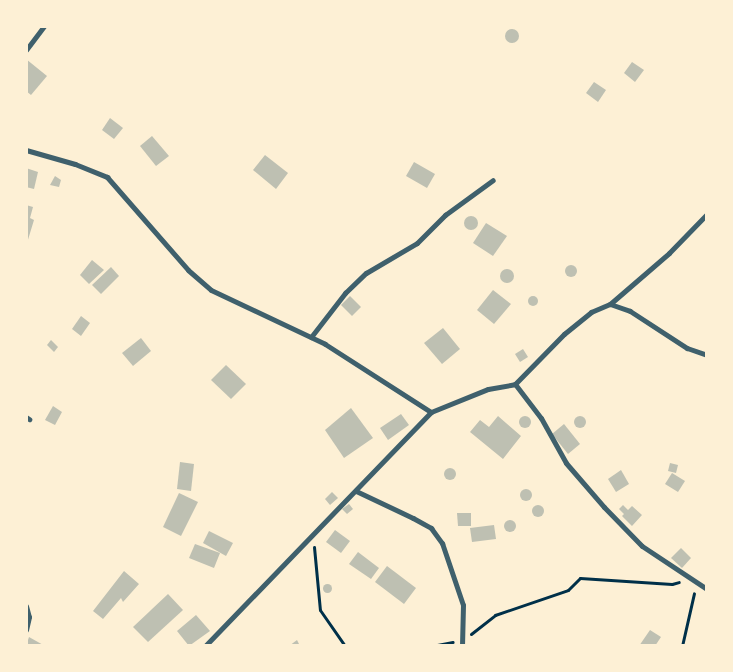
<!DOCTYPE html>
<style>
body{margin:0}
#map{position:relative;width:733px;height:672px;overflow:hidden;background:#fdf0d5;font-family:Barlow,sans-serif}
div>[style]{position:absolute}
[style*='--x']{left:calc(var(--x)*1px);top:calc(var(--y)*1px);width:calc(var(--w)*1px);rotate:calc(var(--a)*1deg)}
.building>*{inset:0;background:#bec0b2}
.round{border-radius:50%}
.path>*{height:3px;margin:-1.5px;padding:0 1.5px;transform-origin:1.5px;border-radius:1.5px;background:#003049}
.minor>*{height:5px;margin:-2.5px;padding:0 2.5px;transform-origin:2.5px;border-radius:2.5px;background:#3f606c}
span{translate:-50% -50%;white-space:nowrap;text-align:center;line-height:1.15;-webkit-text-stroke:4px #fdf0d5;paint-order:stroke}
.frame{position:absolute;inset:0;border:28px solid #fdf0d5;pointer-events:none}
</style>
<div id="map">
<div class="building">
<div class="round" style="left:505px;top:29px;width:14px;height:14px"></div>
<div style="clip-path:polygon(26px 59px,47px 76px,31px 95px,26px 91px)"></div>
<div style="clip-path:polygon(632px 62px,644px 70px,635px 82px,624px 73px)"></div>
<div style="clip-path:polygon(594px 82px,606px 90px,598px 102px,586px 93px)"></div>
<div style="clip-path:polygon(110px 118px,123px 128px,114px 139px,102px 130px)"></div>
<div style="clip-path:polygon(152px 136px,169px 156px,156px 166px,140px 146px)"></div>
<div style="clip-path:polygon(265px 155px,288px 173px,276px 189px,253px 170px)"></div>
<div style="clip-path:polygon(414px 162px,435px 174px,427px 188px,406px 176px)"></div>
<div style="clip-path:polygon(26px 168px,38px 172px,34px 189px,26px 187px)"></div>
<div style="clip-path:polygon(55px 176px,61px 180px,59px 187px,50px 185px)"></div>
<div style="clip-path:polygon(26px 205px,33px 207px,30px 218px,34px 220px,27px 243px)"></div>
<div class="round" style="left:464px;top:216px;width:14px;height:14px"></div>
<div style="clip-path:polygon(486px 223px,507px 236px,493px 256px,473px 243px)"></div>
<div style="clip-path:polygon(92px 260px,104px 270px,89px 284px,80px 275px)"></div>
<div class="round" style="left:565px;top:265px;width:12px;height:12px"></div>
<div style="clip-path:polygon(111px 267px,119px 276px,101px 294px,92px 285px)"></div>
<div class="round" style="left:500px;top:269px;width:14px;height:14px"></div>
<div style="clip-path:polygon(493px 290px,511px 304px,494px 324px,477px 310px)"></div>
<div style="clip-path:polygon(350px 296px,361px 307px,352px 316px,341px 305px)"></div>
<div class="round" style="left:528px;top:296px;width:10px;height:10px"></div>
<div style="clip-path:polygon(81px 316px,90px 323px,81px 336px,72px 329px)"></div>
<div style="clip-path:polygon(443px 328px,460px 349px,442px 364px,424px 343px)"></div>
<div style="clip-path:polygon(141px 338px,151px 351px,133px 366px,122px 353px)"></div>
<div style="clip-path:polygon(51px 340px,58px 347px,54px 352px,47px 345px)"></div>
<div style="clip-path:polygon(523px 349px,528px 357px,520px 362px,515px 354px)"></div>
<div style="clip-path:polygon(226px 365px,246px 384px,231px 399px,211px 380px)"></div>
<div style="clip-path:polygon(53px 406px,62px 412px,55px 425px,45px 420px)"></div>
<div style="clip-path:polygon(351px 408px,373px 438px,344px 458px,325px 430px)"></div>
<div style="clip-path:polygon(401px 414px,409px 425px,388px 440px,380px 428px)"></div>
<div class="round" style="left:519px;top:416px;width:12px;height:12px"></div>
<div style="clip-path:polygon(498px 416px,521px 436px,503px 459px,470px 432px,480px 420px,489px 427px)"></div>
<div class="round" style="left:574px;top:416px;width:12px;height:12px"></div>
<div style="clip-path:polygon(564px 424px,580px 444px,568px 454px,552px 434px)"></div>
<div style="clip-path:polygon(180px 462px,194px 464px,191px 491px,177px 489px)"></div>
<div style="clip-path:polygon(670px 463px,678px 465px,676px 473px,668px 471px)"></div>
<div class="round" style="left:444px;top:468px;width:12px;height:12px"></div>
<div style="clip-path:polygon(621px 470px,629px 484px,616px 492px,608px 479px)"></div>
<div style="clip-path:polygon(672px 473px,685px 481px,678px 492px,665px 484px)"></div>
<div class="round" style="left:520px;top:489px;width:12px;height:12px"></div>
<div style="clip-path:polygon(332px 492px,338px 498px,330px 505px,325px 499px)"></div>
<div style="clip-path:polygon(179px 493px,198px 502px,181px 536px,163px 527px)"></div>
<div style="clip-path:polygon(349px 504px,353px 509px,347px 514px,342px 509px)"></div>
<div class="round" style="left:532px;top:505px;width:12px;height:12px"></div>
<div style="clip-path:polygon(623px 505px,628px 510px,632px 506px,642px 515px,632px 526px,622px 516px,624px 514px,619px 509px)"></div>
<div style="clip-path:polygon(457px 513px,471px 513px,471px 526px,458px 526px)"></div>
<div class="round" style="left:504px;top:520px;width:12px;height:12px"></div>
<div style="clip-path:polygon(494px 525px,496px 539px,472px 542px,470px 528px)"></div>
<div style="clip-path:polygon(335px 530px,350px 541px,341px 553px,326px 542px)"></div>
<div style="clip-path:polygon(209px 531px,233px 543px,226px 556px,203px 543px)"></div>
<div style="clip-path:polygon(195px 544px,220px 553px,214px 568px,189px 558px)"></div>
<div style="clip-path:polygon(681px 548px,691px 558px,682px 568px,671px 558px)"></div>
<div style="clip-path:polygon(358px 552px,379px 568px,371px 579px,349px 564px)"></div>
<div style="clip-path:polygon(387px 566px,416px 588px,404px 604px,375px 582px)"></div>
<div style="clip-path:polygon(124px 571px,139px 584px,123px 602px,121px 598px,103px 619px,93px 611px)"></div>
<div class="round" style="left:322.5px;top:583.5px;width:9px;height:9px"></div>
<div style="clip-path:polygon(168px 594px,183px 610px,148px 642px,133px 627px)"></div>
<div style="clip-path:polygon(196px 615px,210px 631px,189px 646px,177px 631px)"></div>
<div style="clip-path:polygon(650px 630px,661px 637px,655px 646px,639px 646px)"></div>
<div style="clip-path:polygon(29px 637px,45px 646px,26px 646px)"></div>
<div style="clip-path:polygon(297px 640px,300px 646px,289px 646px)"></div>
</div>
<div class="path">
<div style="--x:314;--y:547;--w:63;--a:84.6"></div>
<div style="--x:320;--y:610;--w:44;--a:55.2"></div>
<div style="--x:471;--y:634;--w:31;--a:-38"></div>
<div style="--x:495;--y:615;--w:77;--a:-18.9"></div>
<div style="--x:568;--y:590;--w:17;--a:-45"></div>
<div style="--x:580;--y:578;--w:92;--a:3.7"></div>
<div style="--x:672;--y:584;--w:7;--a:-16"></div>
<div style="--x:432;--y:646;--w:21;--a:-11"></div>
<div style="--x:682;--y:646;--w:54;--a:-77.2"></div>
</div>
<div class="minor">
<div style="--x:26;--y:50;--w:30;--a:-53"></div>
<div style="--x:26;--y:150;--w:51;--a:15.9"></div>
<div style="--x:75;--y:164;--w:35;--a:22"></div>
<div style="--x:107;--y:177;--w:123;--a:48.9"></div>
<div style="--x:188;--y:270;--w:30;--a:41"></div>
<div style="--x:211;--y:290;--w:126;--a:25.3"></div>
<div style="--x:325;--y:344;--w:126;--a:32.7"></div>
<div style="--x:431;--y:412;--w:61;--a:-22"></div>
<div style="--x:488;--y:389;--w:27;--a:-10"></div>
<div style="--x:515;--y:384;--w:70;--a:-45.6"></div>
<div style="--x:564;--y:334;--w:35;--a:-39"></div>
<div style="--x:591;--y:312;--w:21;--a:-23"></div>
<div style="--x:610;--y:304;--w:21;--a:19"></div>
<div style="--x:630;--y:311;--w:68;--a:33"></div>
<div style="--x:687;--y:348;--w:21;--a:19"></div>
<div style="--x:610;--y:304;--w:78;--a:-40.8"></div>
<div style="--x:669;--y:253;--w:54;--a:-45.7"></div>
<div style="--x:311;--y:337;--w:56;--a:-52.3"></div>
<div style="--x:345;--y:293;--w:29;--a:-44"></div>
<div style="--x:366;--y:273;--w:59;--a:-30.5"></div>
<div style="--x:417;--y:243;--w:40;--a:-45"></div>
<div style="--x:445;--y:215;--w:59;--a:-36.1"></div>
<div style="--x:515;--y:384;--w:43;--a:52.6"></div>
<div style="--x:541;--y:418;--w:51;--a:60.9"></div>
<div style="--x:566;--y:463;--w:58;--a:49.2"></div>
<div style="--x:604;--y:507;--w:54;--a:45.7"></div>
<div style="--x:642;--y:546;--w:78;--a:33.5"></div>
<div style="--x:26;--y:417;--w:4;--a:34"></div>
<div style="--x:356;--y:491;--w:63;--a:25.3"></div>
<div style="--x:413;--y:518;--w:21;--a:29"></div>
<div style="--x:431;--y:528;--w:19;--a:54"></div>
<div style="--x:442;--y:543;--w:65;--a:71.3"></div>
<div style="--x:463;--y:605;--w:41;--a:91.4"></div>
<div style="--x:26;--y:606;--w:11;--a:75"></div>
<div style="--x:29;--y:617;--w:13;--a:103"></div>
<div style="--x:205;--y:646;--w:325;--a:-46"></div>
</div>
<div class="frame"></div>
</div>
